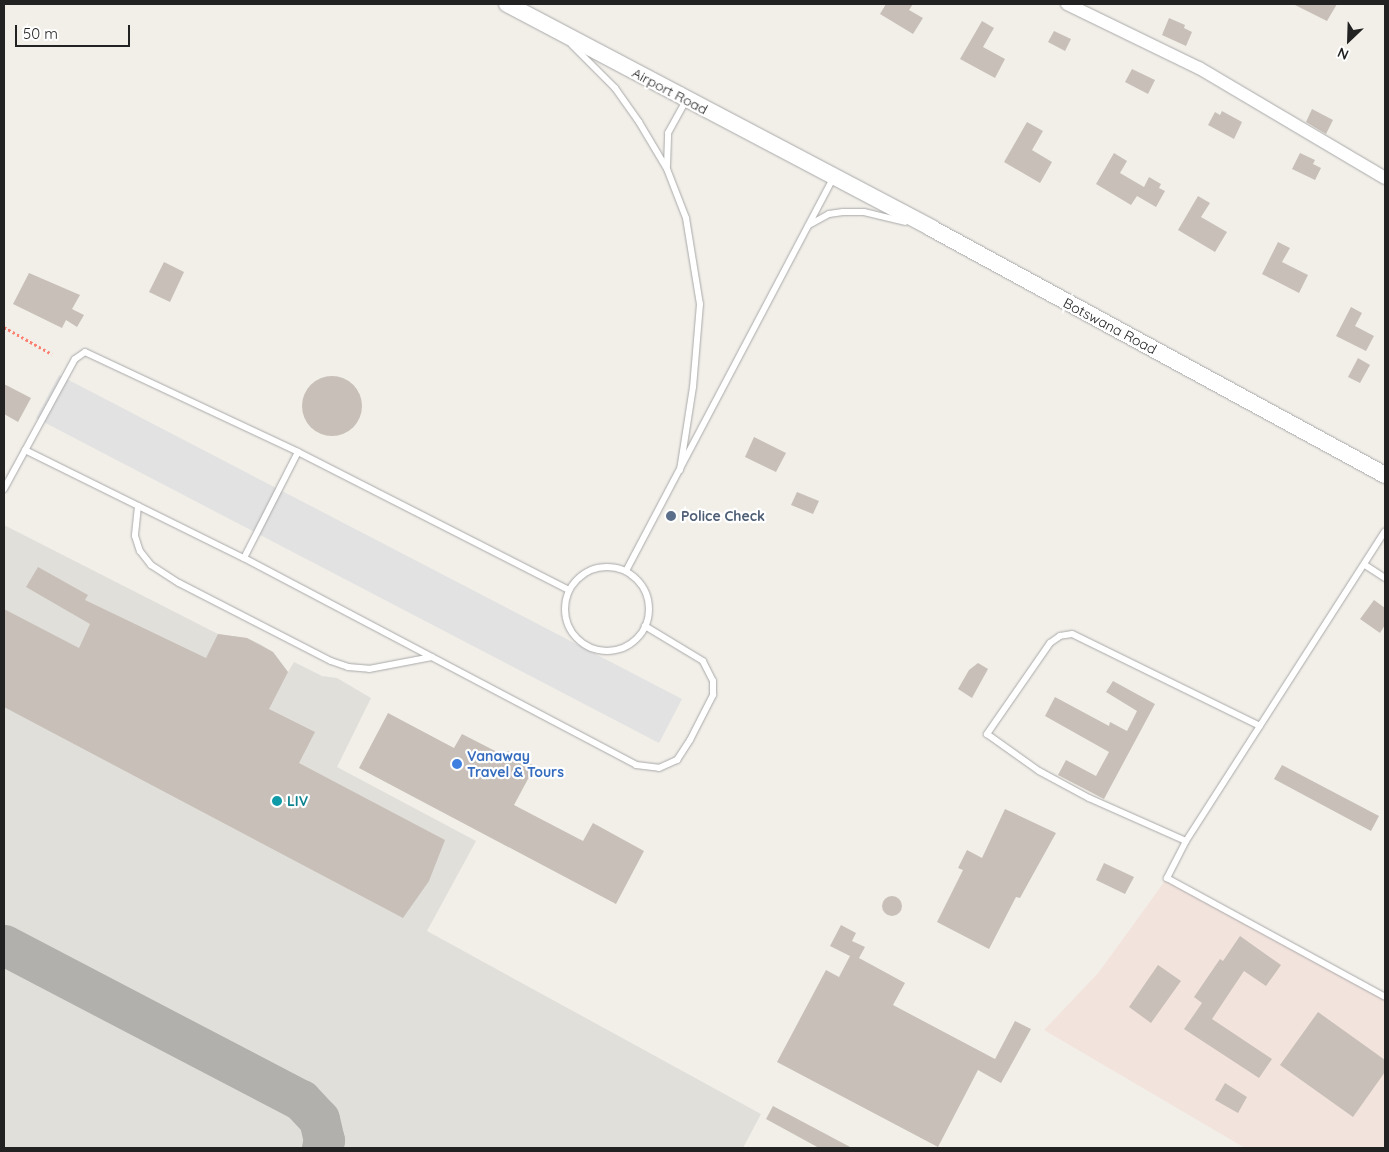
<!DOCTYPE html>
<style>
body{margin:0}
#map{position:relative;width:1389px;height:1152px;overflow:hidden;background:#f2efe9;font-family:Quicksand,sans-serif}
div>[style]{position:absolute}
[style*='--x']{left:calc(var(--x)*1px);top:calc(var(--y)*1px);width:calc(var(--w)*1px);rotate:calc(var(--a)*1deg)}
.military>*{inset:0;background:#f3e3dd}
.airport>*{inset:0;background:#e1dfda}
.parking>*{inset:0;background:#e2e2e2}
.taxiway>*{height:41px;margin:-20.5px;padding:0 20.5px;transform-origin:20.5px;border-radius:20.5px;background:#b1b0ac}
.building>*{inset:0;background:#c7bfb8}
.round{border-radius:50%}
.path>*{height:2.5px;margin-top:-1.25px;transform-origin:0;background:repeating-linear-gradient(90deg,#fa8072 0 2.5px,transparent 0 5px)}
.roads{filter:drop-shadow(0 0 1px #a9a9a9) drop-shadow(0 0 1px #a9a9a9)}
.service>*{height:6px;margin:-3px;padding:0 3px;transform-origin:3px;border-radius:3px;background:#fff}
.service>.ring{margin:-3px;padding:0;box-sizing:content-box;background:none;border:6px solid #fff;border-radius:50%}
.minor>*{height:12px;margin:-6px;padding:0 6px;transform-origin:6px;border-radius:6px;background:#fff}
.tertiary>*{height:16px;margin:-8px;padding:0 8px;transform-origin:8px;border-radius:8px;background:#fff}
.dots>*{width:14px;height:14px;translate:-50% -50%;box-sizing:border-box;border:2px solid #fff;border-radius:50%}
span{translate:-50% -50%;white-space:nowrap;text-align:center;line-height:1.15;-webkit-text-stroke:4.5px #fff;paint-order:stroke}
.street-label{font-size:14px;color:#222}
.service-label{font-size:14px;color:#4e5e75;font-weight:700}
.left{translate:0 -50%;text-align:left}
.shop-label{font-size:14px;color:#366cbe;font-weight:700}
.culture-label{font-size:14px;color:#0d838f;font-weight:700}
.frame{position:absolute;inset:0;border:5px solid #222;pointer-events:none}
.north{position:absolute;left:1324px;top:15px;width:50px;height:50px;-webkit-text-stroke:4px #fff;paint-order:stroke;rotate:204deg;font-size:14px;font-weight:700;line-height:20px;text-align:center;color:#222}
.north::after{content:'';display:block;margin:auto;width:18px;height:22px;background:#222;clip-path:polygon(50% 0,100% 100%,50% 72%,0 100%)}
.scale{position:absolute;left:15px;top:25px;width:115px;height:22px;box-sizing:border-box;border:2px solid #222;border-top:0;padding-left:6px;font-size:15px;line-height:18px;white-space:nowrap;color:#222;-webkit-text-stroke:4px #fff;paint-order:stroke}
</style>
<div id="map">
<div class="military">
<div style="clip-path:polygon(1167px 878px,1385px 997px,1385px 1148px,1245px 1148px,1044px 1030px,1099px 972px)"></div>
</div>
<div class="airport">
<div style="clip-path:polygon(4px 525px,218px 634px,247px 638px,260px 644px,273px 652px,288px 672px,294px 662px,322px 676px,337px 678px,371px 698px,337px 767px,476px 841px,427px 931px,761px 1114px,743px 1148px,4px 1148px)"></div>
</div>
<div class="parking">
<div style="clip-path:polygon(59px 375px,682px 699px,659px 743px,36px 418px)"></div>
</div>
<div class="taxiway">
<div style="--x:4;--y:945;--w:335;--a:27.6"></div>
<div style="--x:301;--y:1100;--w:26;--a:47"></div>
<div style="--x:319;--y:1119;--w:22;--a:77"></div>
<div style="--x:324;--y:1140;--w:8;--a:104"></div>
</div>
<div class="building">
<div style="clip-path:polygon(886px 4px,913px 4px,909px 10px,923px 18px,913px 34px,880px 14px)"></div>
<div style="clip-path:polygon(1293px 4px,1337px 4px,1327px 21px)"></div>
<div style="clip-path:polygon(1169px 18px,1185px 25px,1184px 28px,1192px 32px,1186px 46px,1162px 35px)"></div>
<div style="clip-path:polygon(982px 21px,994px 28px,983px 47px,1005px 59px,995px 78px,960px 59px)"></div>
<div style="clip-path:polygon(1054px 31px,1071px 39px,1065px 51px,1048px 42px)"></div>
<div style="clip-path:polygon(1132px 69px,1155px 80px,1148px 94px,1125px 82px)"></div>
<div style="clip-path:polygon(1312px 109px,1333px 120px,1326px 134px,1306px 122px)"></div>
<div style="clip-path:polygon(1222px 111px,1242px 122px,1234px 139px,1208px 125px,1215px 112px,1220px 115px)"></div>
<div style="clip-path:polygon(1027px 122px,1043px 131px,1032px 150px,1052px 162px,1040px 183px,1004px 162px)"></div>
<div style="clip-path:polygon(1114px 153px,1127px 161px,1120px 173px,1144px 187px,1149px 177px,1161px 184px,1159px 188px,1165px 191px,1156px 207px,1137px 196px,1131px 205px,1096px 184px)"></div>
<div style="clip-path:polygon(1300px 153px,1315px 160px,1313px 164px,1321px 168px,1315px 180px,1292px 169px)"></div>
<div style="clip-path:polygon(1198px 196px,1210px 203px,1201px 217px,1227px 232px,1215px 252px,1178px 230px)"></div>
<div style="clip-path:polygon(1278px 242px,1290px 248px,1282px 262px,1308px 275px,1299px 293px,1262px 274px)"></div>
<div style="clip-path:polygon(164px 262px,184px 272px,170px 302px,149px 292px)"></div>
<div style="clip-path:polygon(29px 273px,80px 295px,72px 309px,84px 315px,77px 327px,66px 320px,62px 328px,13px 304px)"></div>
<div style="clip-path:polygon(1351px 307px,1362px 313px,1355px 326px,1374px 336px,1366px 351px,1336px 336px)"></div>
<div style="clip-path:polygon(1358px 358px,1370px 365px,1360px 383px,1348px 377px)"></div>
<div class="round" style="left:302px;top:376px;width:60px;height:60px"></div>
<div style="clip-path:polygon(4px 384px,31px 398px,18px 422px,4px 414px)"></div>
<div style="clip-path:polygon(754px 437px,786px 453px,776px 472px,745px 457px)"></div>
<div style="clip-path:polygon(797px 492px,819px 501px,813px 514px,791px 505px)"></div>
<div style="clip-path:polygon(38px 567px,88px 595px,85px 600px,206px 658px,218px 634px,247px 638px,273px 652px,288px 672px,269px 709px,315px 732px,299px 763px,445px 840px,429px 881px,403px 918px,4px 707px,4px 609px,79px 648px,90px 624px,26px 587px)"></div>
<div style="clip-path:polygon(1374px 600px,1385px 608px,1385px 625px,1380px 633px,1360px 619px)"></div>
<div style="clip-path:polygon(978px 663px,988px 669px,972px 698px,958px 689px,969px 670px)"></div>
<div style="clip-path:polygon(1113px 681px,1155px 704px,1104px 799px,1058px 775px,1066px 760px,1096px 776px,1109px 752px,1045px 716px,1055px 697px,1109px 726px,1110px 722px,1127px 731px,1137px 711px,1106px 692px)"></div>
<div style="clip-path:polygon(388px 713px,454px 748px,462px 734px,505px 756px,508px 751px,535px 766px,514px 805px,583px 841px,593px 823px,644px 851px,616px 904px,359px 768px)"></div>
<div style="clip-path:polygon(1282px 765px,1379px 816px,1371px 831px,1274px 779px)"></div>
<div style="clip-path:polygon(1005px 809px,1056px 833px,1020px 898px,1016px 897px,989px 949px,937px 922px,963px 870px,958px 868px,967px 850px,982px 858px)"></div>
<div style="clip-path:polygon(1104px 863px,1134px 877px,1125px 894px,1096px 880px)"></div>
<div class="round" style="left:882px;top:896px;width:20px;height:20px"></div>
<div style="clip-path:polygon(841px 925px,856px 933px,852px 941px,865px 947px,859px 958px,905px 983px,893px 1005px,995px 1059px,1015px 1021px,1031px 1029px,1001px 1083px,978px 1070px,938px 1147px,777px 1062px,826px 970px,839px 977px,850px 956px,830px 946px)"></div>
<div style="clip-path:polygon(1240px 936px,1281px 965px,1266px 986px,1244px 971px,1212px 1019px,1272px 1059px,1259px 1078px,1184px 1029px,1202px 1003px,1194px 997px,1220px 959px,1223px 961px)"></div>
<div style="clip-path:polygon(1158px 965px,1181px 981px,1151px 1023px,1129px 1007px)"></div>
<div style="clip-path:polygon(1318px 1012px,1385px 1060px,1385px 1072px,1353px 1117px,1280px 1065px)"></div>
<div style="clip-path:polygon(1225px 1083px,1247px 1097px,1238px 1113px,1215px 1100px)"></div>
<div style="clip-path:polygon(773px 1106px,852px 1148px,819px 1148px,766px 1119px)"></div>
</div>
<div class="path">
<div style="--x:4;--y:327;--w:55;--a:29.4"></div>
</div>
<div class="roads">
<div class="service">
<div style="--x:572;--y:45;--w:61;--a:45"></div>
<div style="--x:615;--y:88;--w:42;--a:54.8"></div>
<div style="--x:639;--y:122;--w:55;--a:59.2"></div>
<div style="--x:667;--y:169;--w:53;--a:68.8"></div>
<div style="--x:686;--y:218;--w:87;--a:80.8"></div>
<div style="--x:700;--y:304;--w:83;--a:94.8"></div>
<div style="--x:693;--y:387;--w:84;--a:98.9"></div>
<div style="--x:667;--y:166;--w:33;--a:-88"></div>
<div style="--x:668;--y:133;--w:37;--a:-61"></div>
<div style="--x:809;--y:225;--w:23;--a:-29"></div>
<div style="--x:829;--y:214;--w:14;--a:-8"></div>
<div style="--x:843;--y:212;--w:21;--a:0"></div>
<div style="--x:864;--y:212;--w:42;--a:13.7"></div>
<div style="--x:25;--y:450;--w:244;--a:26.3"></div>
<div style="--x:244;--y:558;--w:443;--a:27.8"></div>
<div style="--x:636;--y:765;--w:23;--a:7"></div>
<div style="--x:659;--y:768;--w:20;--a:-24"></div>
<div style="--x:677;--y:760;--w:24;--a:-57"></div>
<div style="--x:690;--y:740;--w:51;--a:-62.9"></div>
<div style="--x:713;--y:695;--w:14;--a:-90"></div>
<div style="--x:713;--y:681;--w:22;--a:-117"></div>
<div style="--x:703;--y:661;--w:68;--a:-148.9"></div>
<div style="--x:4;--y:489;--w:148;--a:-61.4"></div>
<div style="--x:75;--y:359;--w:12;--a:-35"></div>
<div style="--x:85;--y:352;--w:235;--a:25.1"></div>
<div style="--x:298;--y:452;--w:304;--a:27"></div>
<div style="--x:138;--y:506;--w:30;--a:96"></div>
<div style="--x:135;--y:536;--w:16;--a:72"></div>
<div style="--x:140;--y:551;--w:18;--a:52"></div>
<div style="--x:151;--y:565;--w:33;--a:33"></div>
<div style="--x:179;--y:583;--w:171;--a:27.2"></div>
<div style="--x:331;--y:661;--w:18;--a:19"></div>
<div style="--x:348;--y:667;--w:21;--a:5"></div>
<div style="--x:369;--y:669;--w:64;--a:-10.8"></div>
<div style="--x:244;--y:558;--w:119;--a:-63"></div>
<div style="--x:1365;--y:565;--w:24;--a:33"></div>
<div class="ring" style="left:565px;top:567px;width:78px;height:78px"></div>
<div style="--x:626;--y:571;--w:446;--a:-62.2"></div>
<div style="--x:1260;--y:726;--w:209;--a:-153.9"></div>
<div style="--x:1072;--y:634;--w:12;--a:171"></div>
<div style="--x:1060;--y:636;--w:12;--a:145"></div>
<div style="--x:1050;--y:643;--w:111;--a:124.7"></div>
<div style="--x:987;--y:734;--w:64;--a:35.4"></div>
<div style="--x:1039;--y:771;--w:57;--a:28.4"></div>
<div style="--x:1089;--y:798;--w:106;--a:23.9"></div>
<div style="--x:1186;--y:841;--w:42;--a:117.2"></div>
<div style="--x:1167;--y:878;--w:248;--a:28.6"></div>
<div style="--x:1186;--y:841;--w:368;--a:-57.3"></div>
</div>
<div class="minor">
<div style="--x:1067;--y:4;--w:147;--a:25.9"></div>
<div style="--x:1199;--y:68;--w:216;--a:30.6"></div>
</div>
<div class="tertiary">
<div style="--x:507;--y:4;--w:480;--a:27.8"></div>
<div style="--x:931;--y:228;--w:517;--a:28.55"></div>
</div>
</div>
<div class="dots">
<div style="left:671px;top:516px;background:#5c6f8a"></div>
<div style="left:457px;top:764px;background:#3f7fe0"></div>
<div style="left:277px;top:801px;background:#0f9aa8"></div>
</div>
<div class="street-label">
<span style="left:670px;top:91px;rotate:28deg">Airport Road</span>
<span style="left:1110px;top:326px;rotate:28deg">Botswana Road</span>
</div>
<div class="service-label">
<span class="left" style="left:681px;top:516px">Police Check</span>
</div>
<div class="shop-label">
<span class="left" style="left:467px;top:764px">Vanaway<br>Travel &amp; Tours</span>
</div>
<div class="culture-label">
<span class="left" style="left:287px;top:801px">LIV</span>
</div>
<div class="frame"></div>
<div class="north">N</div>
<div class="scale">50 m</div>
</div>
